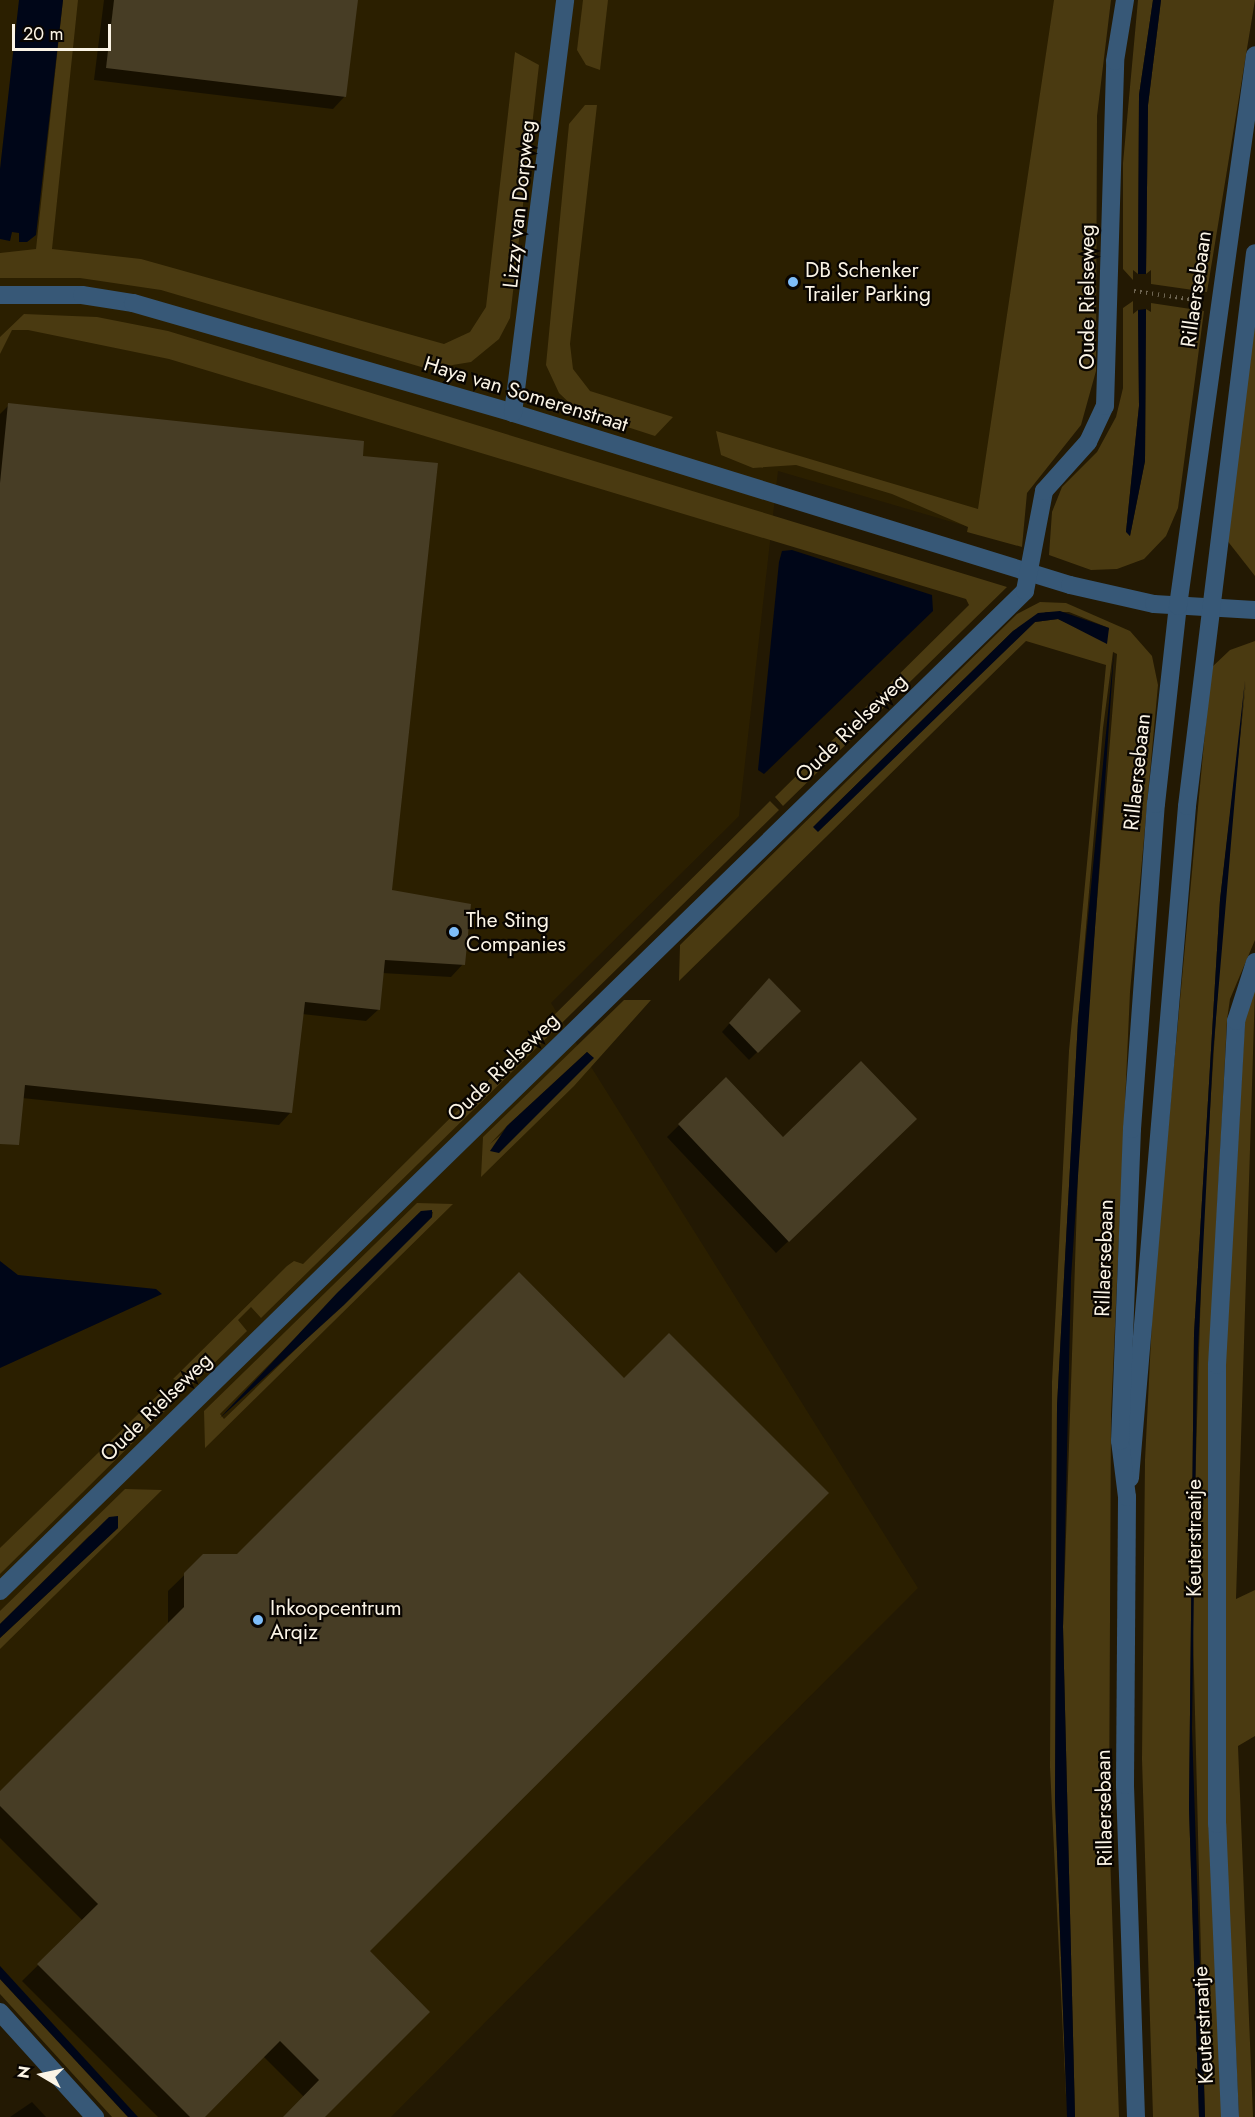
<!DOCTYPE html>
<style>
body{margin:0}
#map{position:relative;width:1255px;height:2117px;overflow:hidden;background:#231903;font-family:Jost,sans-serif}
div>[style]{position:absolute}
[style*='--x']{left:calc(var(--x)*1px);top:calc(var(--y)*1px);width:calc(var(--w)*1px);rotate:calc(var(--a)*1deg)}
.built>*{inset:0;background:#2b1f00}
.green>*{inset:0;background:#4a3a11}
.water>*{inset:0;background:#000618}
.shadow>*{inset:0;background:#0007}
.building>*{inset:0;background:#473d25}
.path>*{height:4px;margin-top:-2px;transform-origin:0;background:repeating-linear-gradient(90deg,#6e6552 0 1.5px,transparent 0 6px)}
.minor>*{height:18px;margin:-9px;padding:0 9px;transform-origin:9px;border-radius:9px;background:#375877}
.dots>*{width:16px;height:16px;translate:-50% -50%;box-sizing:border-box;border:3px solid #090501;border-radius:50%}
span{translate:-50% -50%;white-space:nowrap;text-align:center;line-height:1.15;-webkit-text-stroke:4.5px #090501;paint-order:stroke}
.street-label{font-size:21px;color:#fbf4e6}
.poi-label{font-size:21px;color:#fbf4e6}
.left{translate:0 -50%;text-align:left}
.north{position:absolute;left:12px;top:2045px;width:60px;height:60px;-webkit-text-stroke:4px #090501;paint-order:stroke;rotate:279deg;font-size:16px;font-weight:700;line-height:24px;text-align:center;color:#fbf4e6}
.north::after{content:'';display:block;margin:auto;width:21px;height:27px;background:#fbf4e6;clip-path:polygon(50% 0,100% 100%,50% 72%,0 100%)}
.scale{position:absolute;left:12px;top:24px;width:99px;height:27px;box-sizing:border-box;border:3px solid #fbf4e6;border-top:0;padding-left:8px;font-size:18px;line-height:21px;white-space:nowrap;color:#fbf4e6;-webkit-text-stroke:4px #090501;paint-order:stroke}
</style>
<div id="map">
<div class="built">
<div style="clip-path:polygon(0 0,1083px 0,1003px 537px,778px 471px,739px 816px,551px 1003px,918px 1588px,391px 2117px,118px 2117px,0 1985px)"></div>
</div>
<div class="green">
<div style="clip-path:polygon(63px 0,78px 0,52px 249px,141px 259px,444px 344px,470px 332px,486px 307px,515px 52px,539px 65px,510px 318px,499px 339px,471px 362px,428px 369px,161px 290px,80px 278px,0 278px,0 253px,36px 249px)"></div>
<div style="clip-path:polygon(583px 0,608px 0,600px 70px,586px 65px,577px 50px)"></div>
<div style="clip-path:polygon(1054px 0,1111px 0,1097px 116px,1096px 371px,1081px 425px,1027px 493px,1022px 547px,967px 532px,968px 527px,892px 494px,796px 465px,753px 468px,721px 455px,716px 431px,978px 509px)"></div>
<div style="clip-path:polygon(1138px 0,1153px 0,1139px 95px,1138px 274px,1133px 270px,1133px 280px,1123px 269px,1123px 163px)"></div>
<div style="clip-path:polygon(1161px 0,1255px 0,1207px 292px,1151px 284px,1151px 270px,1146px 274px,1148px 105px)"></div>
<div style="clip-path:polygon(585px 105px,597px 105px,570px 344px,573px 369px,590px 391px,673px 417px,655px 436px,578px 411px,559px 393px,546px 365px,569px 124px)"></div>
<div style="clip-path:polygon(1133px 301px,1133px 314px,1138px 310px,1139px 406px,1126px 531px,1130px 536px,1145px 461px,1146px 309px,1151px 312px,1151px 303px,1204px 311px,1178px 508px,1166px 536px,1144px 559px,1117px 569px,1091px 570px,1049px 555px,1052px 512px,1062px 487px,1097px 452px,1116px 417px,1123px 388px,1123px 308px)"></div>
<div style="clip-path:polygon(24px 314px,97px 317px,168px 331px,1007px 587px,783px 806px,775px 797px,969px 605px,966px 599px,169px 359px,28px 330px,12px 330px,0 354px,0 337px)"></div>
<div style="clip-path:polygon(1255px 318px,1255px 576px,1226px 539px)"></div>
<div style="clip-path:polygon(evenodd,1040px 602px,1066px 603px,1130px 631px,1152px 656px,1158px 685px,1130px 992px,1111px 1415px,1109px 1822px,1119px 2117px,1075px 2117px,1063px 1627px,1080px 1112px,1117px 654px,1113px 652px,1103px 728px,1078px 1021px,1057px 1406px,1055px 1799px,1067px 2117px,1050px 1767px,1052px 1382px,1069px 1051px,1106px 665px,1026px 641px,679px 981px,680px 945px,1017px 614px,1040px 602px,1046px 612px,1069px 612px,1109px 628px,1105px 640px,1058px 619px,1035px 622px,814px 826px,1013px 631px,1046px 612px)"></div>
<div style="clip-path:polygon(1255px 641px,1255px 940px,1230px 999px,1227px 1020px,1210px 1351px,1224px 2117px,1205px 2117px,1192px 1592px,1203px 1217px,1224px 894px,1246px 681px,1220px 900px,1194px 1334px,1189px 1808px,1199px 2117px,1153px 2117px,1142px 1759px,1145px 1460px,1154px 1279px,1211px 668px,1230px 650px)"></div>
<div style="clip-path:polygon(770px 801px,779px 810px,261px 1318px,251px 1307px,238px 1320px,247px 1331px,191px 1386px,173px 1379px,287px 1266px,294px 1261px,303px 1264px)"></div>
<div style="clip-path:polygon(1255px 989px,1236px 1599px,1255px 1590px,1255px 1736px,1238px 1746px,1253px 2117px,1239px 2117px,1223px 1784px,1225px 1360px,1245px 1018px)"></div>
<div style="clip-path:polygon(evenodd,624px 1000px,651px 1000px,574px 1086px,481px 1177px,483px 1137px,624px 1000px,587px 1052px,593px 1058px,490px 1144px,507px 1126px,587px 1052px)"></div>
<div style="clip-path:polygon(evenodd,417px 1203px,453px 1204px,205px 1448px,204px 1411px,417px 1203px,421px 1211px,433px 1212px,432px 1217px,224px 1419px,220px 1414px,421px 1211px)"></div>
<div style="clip-path:polygon(164px 1389px,170px 1406px,0 1574px,0 1548px)"></div>
<div style="clip-path:polygon(125px 1489px,162px 1490px,0 1649px,0 1638px,118px 1528px,118px 1517px,89px 1536px,0 1624px,0 1611px)"></div>
<div style="clip-path:polygon(0 1979px,128px 2117px,112px 2117px,0 1994px)"></div>
</div>
<div class="water">
<div style="clip-path:polygon(19px 0,63px 0,36px 235px,27px 242px,19px 242px,19px 233px,12px 232px,10px 241px,0 239px,0 169px)"></div>
<div style="clip-path:polygon(1153px 0,1161px 0,1148px 105px,1146px 274px,1138px 274px,1139px 95px)"></div>
<div style="clip-path:polygon(1146px 309px,1145px 461px,1130px 536px,1126px 532px,1139px 406px,1138px 310px)"></div>
<div style="clip-path:polygon(792px 550px,932px 595px,933px 611px,764px 774px,758px 770px,779px 562px,782px 551px)"></div>
<div style="clip-path:polygon(1060px 611px,1109px 628px,1107px 644px,1058px 619px,1035px 622px,818px 832px,813px 827px,1013px 631px,1038px 613px)"></div>
<div style="clip-path:polygon(1114px 651px,1071px 1278px,1063px 1627px,1075px 2117px,1067px 2117px,1055px 1799px,1057px 1406px,1078px 1021px)"></div>
<div style="clip-path:polygon(1245px 680px,1213px 1053px,1197px 1368px,1192px 1729px,1205px 2117px,1199px 2117px,1189px 1808px,1194px 1334px,1220px 900px)"></div>
<div style="clip-path:polygon(587px 1052px,594px 1058px,499px 1153px,490px 1151px,507px 1126px)"></div>
<div style="clip-path:polygon(432px 1210px,432px 1217px,344px 1305px,220px 1418px,337px 1293px,421px 1211px)"></div>
<div style="clip-path:polygon(0 1261px,18px 1275px,156px 1289px,162px 1294px,0 1368px)"></div>
<div style="clip-path:polygon(118px 1516px,118px 1528px,0 1638px,0 1624px,109px 1517px)"></div>
<div style="clip-path:polygon(0 1966px,138px 2117px,128px 2117px,0 1979px)"></div>
</div>
<div class="shadow">
<div style="clip-path:polygon(104px 0,356px 0,345px 96px,333px 109px,94px 80px)"></div>
<div style="clip-path:polygon(9px 405px,361px 457px,391px 892px,463px 964px,451px 977px,382px 973px,379px 1009px,366px 1021px,302px 1014px,291px 1112px,279px 1125px,22px 1098px,0 1125px,0 414px)"></div>
<div style="clip-path:polygon(761px 988px,799px 1011px,749px 1060px,722px 1032px)"></div>
<div style="clip-path:polygon(726px 1079px,783px 1139px,915px 1119px,776px 1253px,667px 1137px)"></div>
<div style="clip-path:polygon(204px 1556px,368px 1951px,324px 2117px,285px 2117px,304px 2097px,263px 2056px,202px 2117px,158px 2117px,22px 1981px,83px 1921px,0 1838px,0 1793px,168px 1625px,168px 1591px)"></div>
<div style="clip-path:polygon(32px 2102px,46px 2117px,10px 2117px)"></div>
</div>
<div class="building">
<div style="clip-path:polygon(114px 0,358px 0,346px 97px,106px 68px)"></div>
<div style="clip-path:polygon(8px 403px,364px 441px,363px 456px,438px 463px,392px 890px,471px 904px,465px 965px,385px 960px,380px 1010px,305px 1002px,292px 1113px,25px 1085px,19px 1145px,0 1144px,0 483px)"></div>
<div style="clip-path:polygon(769px 978px,801px 1011px,758px 1053px,729px 1023px)"></div>
<div style="clip-path:polygon(861px 1061px,917px 1119px,789px 1242px,678px 1124px,726px 1077px,783px 1137px)"></div>
<div style="clip-path:polygon(519px 1272px,624px 1378px,669px 1333px,829px 1493px,370px 1951px,430px 2012px,325px 2117px,283px 2117px,319px 2080px,280px 2041px,205px 2117px,190px 2117px,37px 1964px,98px 1904px,0 1806px,0 1791px,184px 1607px,184px 1573px,203px 1554px,237px 1554px)"></div>
</div>
<div class="path">
<div style="--x:1134;--y:291;--w:62;--a:8.4"></div>
</div>
<div class="minor">
<div style="--x:0;--y:295;--w:82;--a:0"></div>
<div style="--x:82;--y:295;--w:52;--a:8.9"></div>
<div style="--x:133;--y:303;--w:396;--a:16.1"></div>
<div style="--x:513;--y:413;--w:583;--a:17.16"></div>
<div style="--x:1070;--y:585;--w:86;--a:12.7"></div>
<div style="--x:1154;--y:604;--w:101;--a:3.4"></div>
<div style="--x:513;--y:413;--w:416;--a:-82.8"></div>
<div style="--x:1130;--y:1478;--w:674;--a:-85.15"></div>
<div style="--x:1187;--y:806;--w:557;--a:-82.99"></div>
<div style="--x:0;--y:1591;--w:1432;--a:-44.29"></div>
<div style="--x:1025;--y:591;--w:102;--a:-79.2"></div>
<div style="--x:1044;--y:491;--w:66;--a:-48.1"></div>
<div style="--x:1088;--y:442;--w:40;--a:-65"></div>
<div style="--x:1105;--y:406;--w:345;--a:-88.3"></div>
<div style="--x:1115;--y:61;--w:62;--a:-80.7"></div>
<div style="--x:0;--y:2012;--w:142;--a:47.9"></div>
<div style="--x:1136;--y:2117;--w:332;--a:-91.9"></div>
<div style="--x:1125;--y:1785;--w:288;--a:-89.6"></div>
<div style="--x:1127;--y:1497;--w:56;--a:-97.1"></div>
<div style="--x:1120;--y:1441;--w:312;--a:-87.8"></div>
<div style="--x:1132;--y:1129;--w:326;--a:-85.8"></div>
<div style="--x:1156;--y:804;--w:199;--a:-83.7"></div>
<div style="--x:1178;--y:606;--w:556;--a:-82.04"></div>
<div style="--x:1230;--y:2117;--w:293;--a:-92.5"></div>
<div style="--x:1217;--y:1824;--w:459;--a:-90"></div>
<div style="--x:1217;--y:1365;--w:345;--a:-86.8"></div>
<div style="--x:1236;--y:1021;--w:62;--a:-72.1"></div>
</div>
<div class="dots">
<div style="left:793px;top:282px;background:#7ebdf9"></div>
<div style="left:454px;top:932px;background:#7ebdf9"></div>
<div style="left:258px;top:1620px;background:#7ebdf9"></div>
</div>
<div class="street-label">
<span style="left:519px;top:204px;rotate:-84deg">Lizzy van Dorpweg</span>
<span style="left:1196px;top:289px;rotate:-82deg">Rillaersebaan</span>
<span style="left:1087px;top:297px;rotate:-90deg">Oude Rielseweg</span>
<span style="left:526px;top:394px;rotate:17deg">Haya van Somerenstraat</span>
<span style="left:851px;top:728px;rotate:-44deg">Oude Rielseweg</span>
<span style="left:1137px;top:772px;rotate:-84deg">Rillaersebaan</span>
<span style="left:503px;top:1067px;rotate:-44deg">Oude Rielseweg</span>
<span style="left:1104px;top:1258px;rotate:-88deg">Rillaersebaan</span>
<span style="left:156px;top:1407px;rotate:-44deg">Oude Rielseweg</span>
<span style="left:1194px;top:1538px;rotate:-90deg">Keuterstraatje</span>
<span style="left:1104px;top:1808px;rotate:-91deg">Rillaersebaan</span>
<span style="left:1203px;top:2025px;rotate:-93deg">Keuterstraatje</span>
</div>
<div class="poi-label">
<span class="left" style="left:805px;top:282px">DB Schenker<br>Trailer Parking</span>
<span class="left" style="left:466px;top:932px">The Sting<br>Companies</span>
<span class="left" style="left:270px;top:1620px">Inkoopcentrum<br>Arqiz</span>
</div>
<div class="north">N</div>
<div class="scale">20 m</div>
</div>
